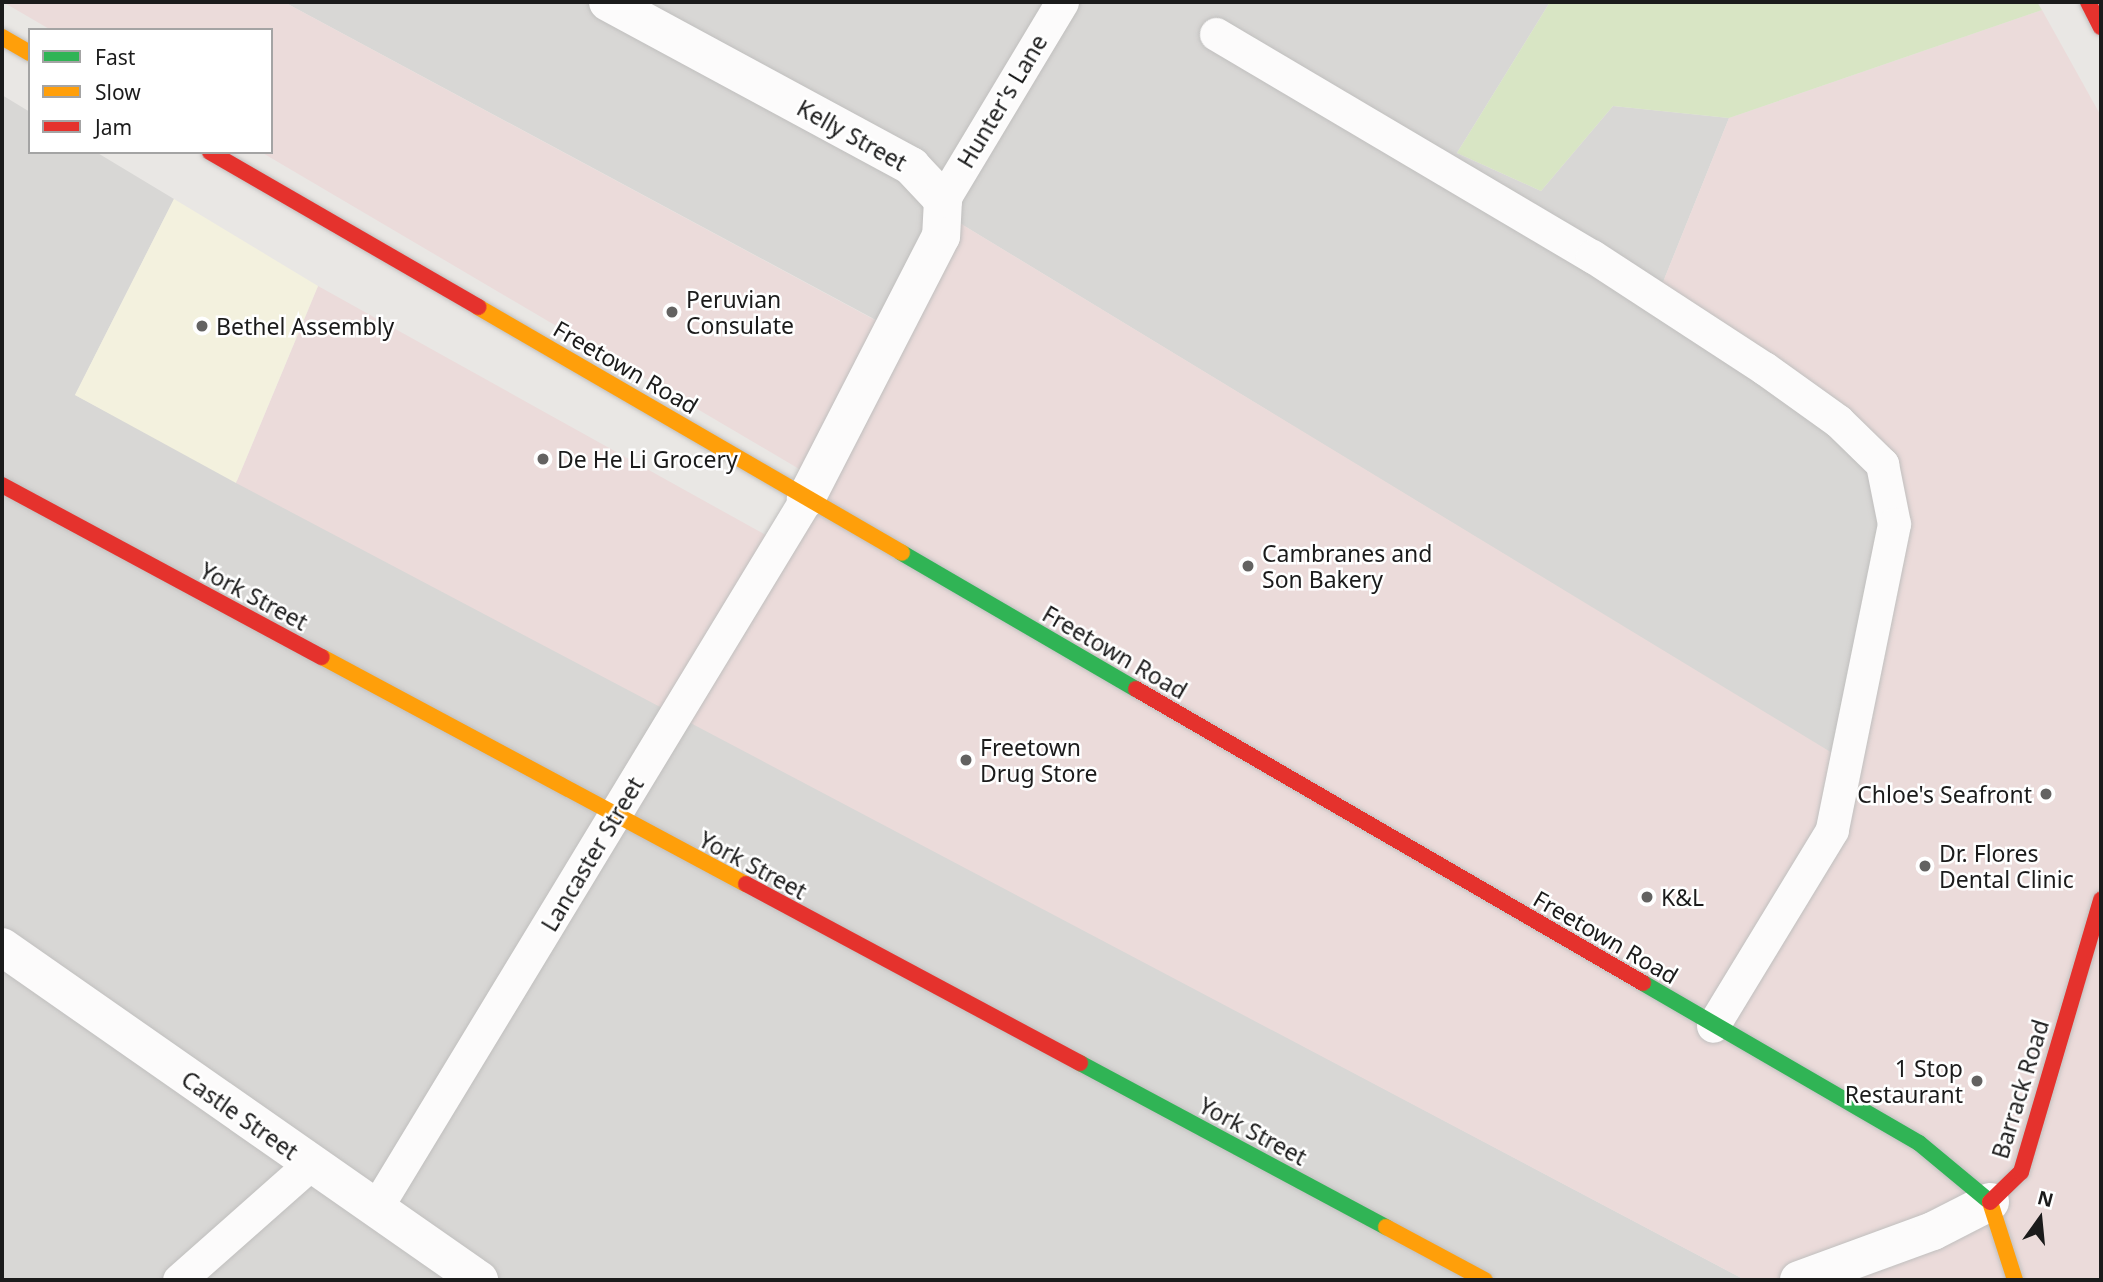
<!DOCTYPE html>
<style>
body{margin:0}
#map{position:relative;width:2103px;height:1282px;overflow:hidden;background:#e9e7e4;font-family:"Noto Sans",sans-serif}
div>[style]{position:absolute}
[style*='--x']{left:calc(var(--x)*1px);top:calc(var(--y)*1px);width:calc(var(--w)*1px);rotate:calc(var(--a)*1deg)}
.residential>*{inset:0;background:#d8d7d5}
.commercial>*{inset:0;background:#ebdbda}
.education>*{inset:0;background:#f3f1de}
.grass>*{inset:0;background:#d8e5c4}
.roads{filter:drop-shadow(0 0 2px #c0bfbe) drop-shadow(0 0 2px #c0bfbe)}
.lane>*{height:33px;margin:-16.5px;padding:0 16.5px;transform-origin:16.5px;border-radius:16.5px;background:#fcfbfb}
.street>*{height:38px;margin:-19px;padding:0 19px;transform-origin:19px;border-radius:19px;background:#fcfbfb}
.fast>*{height:16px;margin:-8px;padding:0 8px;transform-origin:8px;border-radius:8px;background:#30b455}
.slow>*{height:16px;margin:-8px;padding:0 8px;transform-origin:8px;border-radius:8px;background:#ff9f0a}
.jam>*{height:16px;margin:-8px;padding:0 8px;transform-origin:8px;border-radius:8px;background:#e5322d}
.dots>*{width:19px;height:19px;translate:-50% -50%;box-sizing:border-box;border:4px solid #fff;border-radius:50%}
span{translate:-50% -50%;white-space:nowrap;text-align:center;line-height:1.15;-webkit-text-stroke:5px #fff;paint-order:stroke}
.street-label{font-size:23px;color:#1b1b1b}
.poi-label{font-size:23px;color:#1b1b1b}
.left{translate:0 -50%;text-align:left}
.right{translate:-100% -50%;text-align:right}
.frame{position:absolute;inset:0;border:4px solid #1b1b1b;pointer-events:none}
.legend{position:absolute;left:28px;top:28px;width:245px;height:126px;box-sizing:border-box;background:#fff;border:2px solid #a4a4a4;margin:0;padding:9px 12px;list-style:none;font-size:21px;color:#1b1b1b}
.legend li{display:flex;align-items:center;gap:14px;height:35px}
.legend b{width:35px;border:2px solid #a4a4a4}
.north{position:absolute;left:2005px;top:1184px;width:70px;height:70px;-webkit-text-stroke:5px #fff;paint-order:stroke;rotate:15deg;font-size:19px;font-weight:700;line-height:28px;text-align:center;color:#1b1b1b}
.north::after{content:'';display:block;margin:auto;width:24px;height:32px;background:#1b1b1b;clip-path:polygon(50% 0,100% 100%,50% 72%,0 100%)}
</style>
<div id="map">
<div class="residential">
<div style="clip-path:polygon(284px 2px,1550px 2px,1457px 153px,1541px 191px,1613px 106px,1729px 118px,1655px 302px,1848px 429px,1896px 515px,1847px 763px,953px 219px,900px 333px)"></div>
<div style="clip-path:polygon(2px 95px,30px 112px,30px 152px,96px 152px,174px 199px,75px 395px,1745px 1280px,2px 1280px)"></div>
</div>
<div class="commercial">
<div style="clip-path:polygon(3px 2px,284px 2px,899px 333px,953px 219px,1847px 762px,1896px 515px,1848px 429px,1655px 302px,1729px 118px,2042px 10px,2101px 116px,2101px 1280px,1745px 1280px,236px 483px,318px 286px,789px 548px,828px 486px,261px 152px,271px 152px,271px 30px,51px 30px)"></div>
</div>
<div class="education">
<div style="clip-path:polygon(174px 199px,318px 286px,236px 483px,75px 395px)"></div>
</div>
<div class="grass">
<div style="clip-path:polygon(1550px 2px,2037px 2px,2042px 10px,1729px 118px,1613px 106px,1541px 191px,1457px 153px)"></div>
</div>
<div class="roads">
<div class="lane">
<div style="--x:1216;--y:34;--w:437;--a:30.6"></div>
<div style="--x:1592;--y:256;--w:205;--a:33.1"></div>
<div style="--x:1764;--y:368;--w:91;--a:35.6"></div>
<div style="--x:1838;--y:421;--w:62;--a:44.3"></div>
<div style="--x:1882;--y:464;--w:61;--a:78.7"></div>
<div style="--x:1894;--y:524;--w:312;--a:101.5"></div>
<div style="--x:1832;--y:830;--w:229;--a:121.3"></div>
<div style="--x:943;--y:200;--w:231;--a:-59"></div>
<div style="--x:376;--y:1208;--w:829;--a:-58.76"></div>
<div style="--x:179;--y:1280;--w:175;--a:-41.5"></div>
</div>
<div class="street">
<div style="--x:608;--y:2;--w:345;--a:28.4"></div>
<div style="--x:911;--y:166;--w:47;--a:46.7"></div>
<div style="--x:943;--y:200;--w:36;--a:93"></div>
<div style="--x:941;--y:236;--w:296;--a:117.2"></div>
<div style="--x:2;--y:947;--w:582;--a:34.92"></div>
<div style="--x:1799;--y:1280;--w:143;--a:-20.1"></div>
<div style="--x:1933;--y:1231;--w:64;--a:-27"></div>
</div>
<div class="fast">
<div style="--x:902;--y:553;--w:271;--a:30.2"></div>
<div style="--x:1643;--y:983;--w:319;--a:30.1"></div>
<div style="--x:1919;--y:1143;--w:92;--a:39.7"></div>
<div style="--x:1080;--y:1063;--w:347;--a:28.2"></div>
</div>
<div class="slow">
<div style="--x:2;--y:37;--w:32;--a:30"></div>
<div style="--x:478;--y:307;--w:490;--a:30.1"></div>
<div style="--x:322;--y:657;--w:481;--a:28.2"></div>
<div style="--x:1990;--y:1202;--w:82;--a:72.2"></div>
<div style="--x:1386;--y:1227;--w:112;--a:28.2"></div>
</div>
<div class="jam">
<div style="--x:2088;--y:2;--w:28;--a:63"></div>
<div style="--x:210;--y:152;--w:310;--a:30"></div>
<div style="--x:2;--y:485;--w:363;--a:28.3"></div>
<div style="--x:1136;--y:689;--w:586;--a:30.11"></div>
<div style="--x:746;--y:884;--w:379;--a:28.2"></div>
<div style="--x:1990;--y:1202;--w:43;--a:-44.1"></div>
<div style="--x:2021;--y:1172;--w:284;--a:-73.6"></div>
</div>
</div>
<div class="dots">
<div style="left:672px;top:312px;background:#636261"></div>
<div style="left:202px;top:326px;background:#636261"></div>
<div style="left:543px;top:459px;background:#636261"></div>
<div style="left:1248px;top:566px;background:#636261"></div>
<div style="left:966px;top:760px;background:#636261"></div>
<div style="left:2046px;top:794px;background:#636261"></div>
<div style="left:1925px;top:866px;background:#636261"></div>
<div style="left:1647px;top:897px;background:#636261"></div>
<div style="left:1977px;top:1081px;background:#636261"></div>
</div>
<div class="street-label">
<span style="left:1002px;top:101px;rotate:-59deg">Hunter's Lane</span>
<span style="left:852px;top:135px;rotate:29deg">Kelly Street</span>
<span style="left:626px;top:367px;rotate:30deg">Freetown Road</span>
<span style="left:254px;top:596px;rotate:28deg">York Street</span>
<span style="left:1115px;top:652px;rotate:30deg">Freetown Road</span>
<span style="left:592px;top:854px;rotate:-59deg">Lancaster Street</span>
<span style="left:753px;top:865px;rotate:28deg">York Street</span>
<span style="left:1606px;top:937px;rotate:30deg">Freetown Road</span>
<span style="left:2020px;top:1089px;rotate:-73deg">Barrack Road</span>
<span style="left:240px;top:1115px;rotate:35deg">Castle Street</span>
<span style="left:1253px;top:1131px;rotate:28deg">York Street</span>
</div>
<div class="poi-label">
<span class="left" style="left:686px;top:312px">Peruvian<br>Consulate</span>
<span class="left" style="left:216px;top:326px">Bethel Assembly</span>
<span class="left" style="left:557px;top:459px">De He Li Grocery</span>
<span class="left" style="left:1262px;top:566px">Cambranes and<br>Son Bakery</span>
<span class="left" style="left:980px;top:760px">Freetown<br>Drug Store</span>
<span class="right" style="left:2032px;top:794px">Chloe's Seafront</span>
<span class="left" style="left:1939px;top:866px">Dr. Flores<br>Dental Clinic</span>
<span class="left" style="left:1661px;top:897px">K&amp;L</span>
<span class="right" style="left:1963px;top:1081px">1 Stop<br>Restaurant</span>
</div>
<div class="frame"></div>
<ul class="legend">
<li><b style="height:9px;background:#30b455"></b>Fast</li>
<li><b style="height:9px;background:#ff9f0a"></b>Slow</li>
<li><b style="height:9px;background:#e5322d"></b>Jam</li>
</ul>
<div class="north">N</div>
</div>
